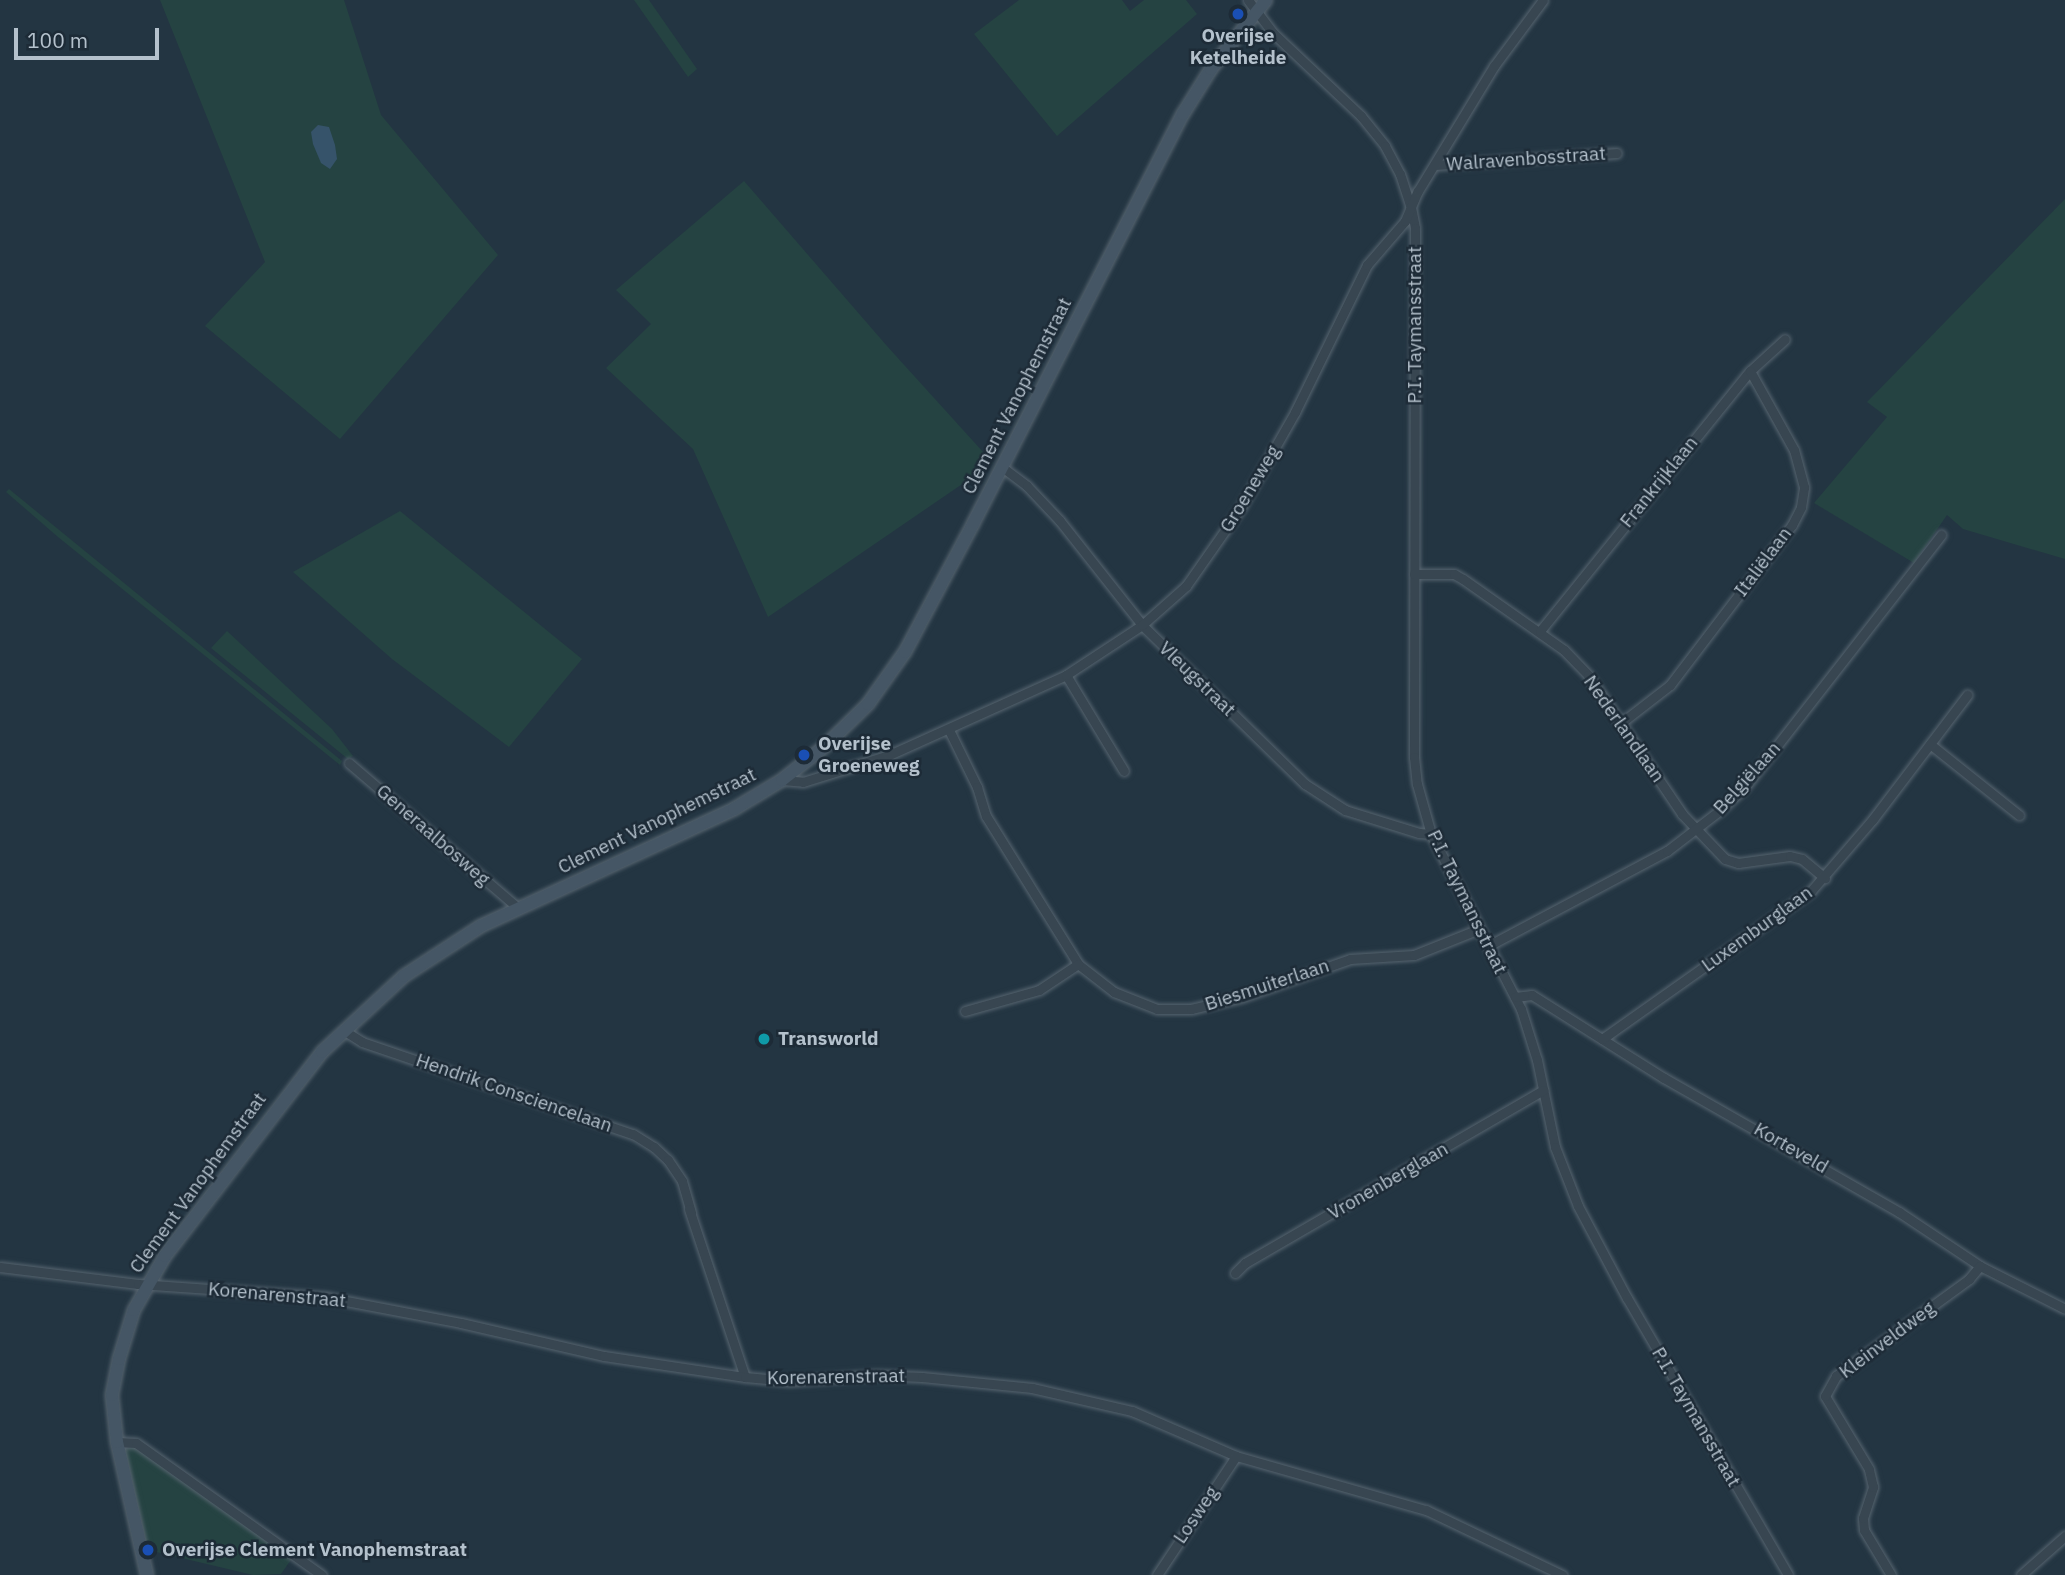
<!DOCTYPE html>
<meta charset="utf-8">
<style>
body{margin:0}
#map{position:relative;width:2065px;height:1575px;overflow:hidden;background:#233542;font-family:"IBM Plex Sans",sans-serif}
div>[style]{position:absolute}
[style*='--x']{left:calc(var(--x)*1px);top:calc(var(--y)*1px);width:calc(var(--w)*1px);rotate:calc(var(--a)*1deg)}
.green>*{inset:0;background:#254342}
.water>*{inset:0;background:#36536a}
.roads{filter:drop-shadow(0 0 2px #56646f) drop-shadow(0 0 2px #56646f)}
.street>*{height:9px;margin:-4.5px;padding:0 4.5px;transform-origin:4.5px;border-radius:4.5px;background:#384651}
.secondary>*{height:12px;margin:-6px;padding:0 6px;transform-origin:6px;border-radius:6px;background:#455665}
.dots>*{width:19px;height:19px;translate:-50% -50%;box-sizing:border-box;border:4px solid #1d2b37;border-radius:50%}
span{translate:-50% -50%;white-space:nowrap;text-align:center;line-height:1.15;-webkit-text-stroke:5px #1d2b37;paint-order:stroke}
.poi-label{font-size:19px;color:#b4c1cc;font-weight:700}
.left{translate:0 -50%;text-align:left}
.street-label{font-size:19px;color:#b4c1cc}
.scale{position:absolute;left:14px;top:28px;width:145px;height:32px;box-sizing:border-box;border:4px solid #b4c1cc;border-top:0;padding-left:9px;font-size:21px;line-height:24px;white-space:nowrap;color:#b4c1cc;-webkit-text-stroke:5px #1d2b37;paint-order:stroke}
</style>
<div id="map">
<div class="green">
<div style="clip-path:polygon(160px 0,344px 0,381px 115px,498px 255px,340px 439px,205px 326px,265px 262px)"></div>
<div style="clip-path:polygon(634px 0,649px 0,697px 69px,688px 77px)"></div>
<div style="clip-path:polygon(1019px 0,1122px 0,1130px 11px,1144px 0,1186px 0,1197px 14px,1057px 136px,974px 34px)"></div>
<div style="clip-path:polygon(744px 181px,887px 346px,993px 463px,768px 617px,693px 449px,606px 368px,651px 324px,616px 290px)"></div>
<div style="clip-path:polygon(2065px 199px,2065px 559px,1963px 529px,1947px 515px,1914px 563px,1814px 503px,1887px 417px,1867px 402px)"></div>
<div style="clip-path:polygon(9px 489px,342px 761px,340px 765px,58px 537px,6px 492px)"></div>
<div style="clip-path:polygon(400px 511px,582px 659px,509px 747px,392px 659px,293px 572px)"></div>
<div style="clip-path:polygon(227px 631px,332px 729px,353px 756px,348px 759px,211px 648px)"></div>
<div style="clip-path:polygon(136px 1446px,293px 1557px,281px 1574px,253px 1575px,148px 1550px,125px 1449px)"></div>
</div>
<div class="water">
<div style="clip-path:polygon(318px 125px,329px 127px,335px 145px,337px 159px,330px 169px,321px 163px,313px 144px,311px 132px)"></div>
</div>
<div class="roads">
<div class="street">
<div style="--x:1248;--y:0;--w:41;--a:52.9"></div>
<div style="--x:1273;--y:33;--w:121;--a:43.3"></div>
<div style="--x:1361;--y:116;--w:38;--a:51"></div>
<div style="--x:1385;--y:146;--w:32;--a:62"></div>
<div style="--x:1400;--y:174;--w:35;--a:72"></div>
<div style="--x:1411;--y:207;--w:21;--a:79"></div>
<div style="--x:1415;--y:228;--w:529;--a:90.11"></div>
<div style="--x:1414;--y:757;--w:27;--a:84"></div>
<div style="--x:1417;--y:784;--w:52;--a:74.4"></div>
<div style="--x:1431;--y:834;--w:197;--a:62.8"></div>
<div style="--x:1521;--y:1009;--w:53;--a:72.6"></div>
<div style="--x:1537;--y:1060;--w:89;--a:78.3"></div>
<div style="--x:1555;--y:1147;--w:63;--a:68.7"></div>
<div style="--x:1578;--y:1206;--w:104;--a:62"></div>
<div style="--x:1627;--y:1298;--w:320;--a:59.8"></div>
<div style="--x:1436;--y:165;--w:181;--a:-3.8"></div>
<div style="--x:1002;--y:467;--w:31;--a:37"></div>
<div style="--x:1027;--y:486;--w:48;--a:46.7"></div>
<div style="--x:1060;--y:521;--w:132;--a:51.7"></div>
<div style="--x:1142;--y:625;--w:228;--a:44.3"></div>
<div style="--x:1305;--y:784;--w:48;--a:33"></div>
<div style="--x:1345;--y:810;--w:77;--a:17.3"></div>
<div style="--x:1419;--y:833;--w:12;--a:5"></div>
<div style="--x:1414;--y:574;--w:40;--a:0"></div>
<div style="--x:1454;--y:574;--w:10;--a:29"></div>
<div style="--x:1463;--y:579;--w:123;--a:35.1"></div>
<div style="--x:1564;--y:650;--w:35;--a:46"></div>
<div style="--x:1588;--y:675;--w:168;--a:55.9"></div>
<div style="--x:1682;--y:814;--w:62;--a:46.3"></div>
<div style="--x:1725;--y:859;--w:14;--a:17"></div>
<div style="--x:1738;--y:863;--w:52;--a:-7.7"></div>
<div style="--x:1790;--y:856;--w:12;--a:14"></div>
<div style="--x:1802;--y:859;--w:30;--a:40"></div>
<div style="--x:1540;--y:631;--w:334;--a:-51.1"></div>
<div style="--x:1750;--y:371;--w:47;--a:-42.4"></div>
<div style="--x:1066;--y:675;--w:112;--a:58.9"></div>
<div style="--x:1621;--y:723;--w:62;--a:-37.8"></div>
<div style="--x:1670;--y:685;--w:201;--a:-52.7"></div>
<div style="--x:1792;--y:525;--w:20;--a:-63"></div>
<div style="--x:1801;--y:507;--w:20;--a:-81"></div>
<div style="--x:1804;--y:487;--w:38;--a:-105"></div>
<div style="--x:1794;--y:450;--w:90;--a:-119.1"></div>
<div style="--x:949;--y:730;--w:64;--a:63.8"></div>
<div style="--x:977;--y:787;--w:30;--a:73"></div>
<div style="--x:986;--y:816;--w:174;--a:58.1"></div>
<div style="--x:1078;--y:964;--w:46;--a:37.9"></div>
<div style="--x:1114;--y:992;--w:46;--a:21.6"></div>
<div style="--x:1157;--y:1009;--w:34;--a:0"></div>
<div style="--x:1191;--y:1009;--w:52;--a:-13.2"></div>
<div style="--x:1242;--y:997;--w:114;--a:-19.4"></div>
<div style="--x:1350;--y:959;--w:64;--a:-3.6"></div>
<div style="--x:1414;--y:955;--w:70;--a:-21.8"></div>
<div style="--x:1930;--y:744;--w:114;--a:38.6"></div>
<div style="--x:349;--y:763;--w:223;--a:40.6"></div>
<div style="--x:782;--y:780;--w:21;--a:5"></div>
<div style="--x:803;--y:782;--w:90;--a:-17.4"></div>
<div style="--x:889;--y:755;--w:194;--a:-24.3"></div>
<div style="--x:1066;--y:675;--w:91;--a:-33.3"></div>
<div style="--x:1142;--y:625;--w:59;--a:-41.6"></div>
<div style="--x:1186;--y:586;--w:94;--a:-55"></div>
<div style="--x:1240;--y:509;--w:112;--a:-60.4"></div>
<div style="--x:1295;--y:412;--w:164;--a:-63.9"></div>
<div style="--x:1367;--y:265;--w:58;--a:-49.2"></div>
<div style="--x:1405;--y:221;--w:33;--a:-67"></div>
<div style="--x:1418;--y:191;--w:146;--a:-58.7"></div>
<div style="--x:1494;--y:66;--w:82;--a:-53.4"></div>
<div style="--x:1488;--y:946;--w:203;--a:-28"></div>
<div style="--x:1667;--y:851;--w:66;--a:-37.6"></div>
<div style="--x:1719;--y:811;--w:34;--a:-43"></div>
<div style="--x:1744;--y:788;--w:321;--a:-52.1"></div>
<div style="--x:1515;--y:997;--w:17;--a:-7"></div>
<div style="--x:1532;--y:995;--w:156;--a:32.2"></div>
<div style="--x:1664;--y:1078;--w:271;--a:29.7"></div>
<div style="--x:1899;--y:1212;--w:97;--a:33.7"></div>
<div style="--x:1980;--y:1266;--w:95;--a:26.8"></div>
<div style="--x:965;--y:1011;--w:77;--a:-15.8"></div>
<div style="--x:1039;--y:990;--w:47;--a:-33.7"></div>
<div style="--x:343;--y:1030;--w:22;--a:32"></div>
<div style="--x:362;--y:1042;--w:286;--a:18.8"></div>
<div style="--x:633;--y:1134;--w:25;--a:32"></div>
<div style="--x:654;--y:1147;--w:19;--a:43"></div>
<div style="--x:668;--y:1160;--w:25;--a:56"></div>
<div style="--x:682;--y:1181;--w:33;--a:74"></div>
<div style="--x:1602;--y:1039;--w:256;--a:-35.3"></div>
<div style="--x:1811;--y:891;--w:95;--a:-49.3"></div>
<div style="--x:1873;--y:819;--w:156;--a:-52.8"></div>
<div style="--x:689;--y:1209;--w:177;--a:71.6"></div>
<div style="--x:0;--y:1267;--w:139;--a:7"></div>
<div style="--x:138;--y:1284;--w:187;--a:4"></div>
<div style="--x:325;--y:1297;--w:138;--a:10.8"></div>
<div style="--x:461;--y:1323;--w:147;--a:13"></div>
<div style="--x:604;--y:1356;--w:143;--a:8.5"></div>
<div style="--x:745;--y:1377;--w:44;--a:5.2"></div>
<div style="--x:789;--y:1381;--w:88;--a:-3.9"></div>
<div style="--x:877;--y:1375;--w:45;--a:2.5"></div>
<div style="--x:922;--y:1377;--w:111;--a:5.7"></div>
<div style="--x:1032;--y:1388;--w:103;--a:13"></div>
<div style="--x:1132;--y:1411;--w:113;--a:23.4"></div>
<div style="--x:1236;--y:1456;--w:198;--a:15.9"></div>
<div style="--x:1426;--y:1510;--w:151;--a:25.5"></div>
<div style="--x:1235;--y:1273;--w:14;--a:-45"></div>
<div style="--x:1245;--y:1263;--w:345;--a:-30.1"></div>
<div style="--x:117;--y:1442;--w:19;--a:3"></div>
<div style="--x:136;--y:1443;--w:228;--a:35.4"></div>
<div style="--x:1157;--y:1575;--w:143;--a:-56.4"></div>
<div style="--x:1891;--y:1575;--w:52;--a:-121"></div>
<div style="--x:1864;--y:1530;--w:12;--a:-95"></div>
<div style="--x:1863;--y:1518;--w:33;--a:-72"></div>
<div style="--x:1873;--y:1487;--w:18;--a:-103"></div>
<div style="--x:1869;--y:1469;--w:85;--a:-121.1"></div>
<div style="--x:1825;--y:1396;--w:23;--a:-61"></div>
<div style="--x:1836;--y:1376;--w:165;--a:-36.1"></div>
<div style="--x:1969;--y:1279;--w:17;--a:-50"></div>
<div style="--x:2021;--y:1575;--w:59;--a:-41.6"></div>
</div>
<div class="secondary">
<div style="--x:147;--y:1575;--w:136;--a:-102.7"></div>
<div style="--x:117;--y:1442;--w:47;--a:-96.1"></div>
<div style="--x:112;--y:1395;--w:37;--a:-79"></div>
<div style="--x:119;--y:1359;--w:51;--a:-73"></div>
<div style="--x:134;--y:1310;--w:62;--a:-60.1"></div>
<div style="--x:165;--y:1256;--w:257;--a:-52.4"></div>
<div style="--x:322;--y:1052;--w:112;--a:-42.8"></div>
<div style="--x:404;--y:976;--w:92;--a:-33"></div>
<div style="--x:481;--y:926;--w:279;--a:-24.8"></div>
<div style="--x:734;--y:809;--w:56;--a:-31.1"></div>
<div style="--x:782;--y:780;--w:53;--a:-38.2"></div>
<div style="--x:824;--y:747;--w:62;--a:-44.3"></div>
<div style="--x:868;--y:704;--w:64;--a:-54.6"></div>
<div style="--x:905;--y:652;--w:145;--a:-62"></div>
<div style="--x:973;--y:524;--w:461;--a:-62.9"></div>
<div style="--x:1183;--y:114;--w:53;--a:-58.1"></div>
<div style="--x:1211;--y:69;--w:88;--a:-51.4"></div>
</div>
</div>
<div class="dots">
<div style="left:1238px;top:14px;background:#1a4fb4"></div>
<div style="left:804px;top:755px;background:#1a4fb4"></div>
<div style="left:764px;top:1039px;background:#0f9aa8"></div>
<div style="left:148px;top:1550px;background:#1a4fb4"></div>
</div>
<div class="poi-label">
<span style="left:1238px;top:47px">Overijse<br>Ketelheide</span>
<span class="left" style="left:818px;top:755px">Overijse<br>Groeneweg</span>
<span class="left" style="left:778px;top:1039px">Transworld</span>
<span class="left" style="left:162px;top:1550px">Overijse Clement Vanophemstraat</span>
</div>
<div class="street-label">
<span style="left:1526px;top:159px;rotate:-4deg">Walravenbosstraat</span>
<span style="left:1415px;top:325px;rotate:-90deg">P.I. Taymansstraat</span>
<span style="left:1017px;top:396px;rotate:-63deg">Clement Vanophemstraat</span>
<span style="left:1659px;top:482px;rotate:-51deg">Frankrijklaan</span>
<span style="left:1250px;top:489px;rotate:-59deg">Groeneweg</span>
<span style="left:1763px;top:562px;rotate:-53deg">Italiëlaan</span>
<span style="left:1197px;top:679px;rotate:44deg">Vleugstraat</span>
<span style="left:1624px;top:729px;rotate:55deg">Nederlandlaan</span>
<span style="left:1747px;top:778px;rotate:-48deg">Belgiëlaan</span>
<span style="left:657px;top:821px;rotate:-26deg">Clement Vanophemstraat</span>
<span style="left:433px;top:835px;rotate:41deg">Generaalbosweg</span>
<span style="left:1467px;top:902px;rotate:64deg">P.I. Taymansstraat</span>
<span style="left:1757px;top:929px;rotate:-36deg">Luxemburglaan</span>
<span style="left:1267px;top:985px;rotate:-18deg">Biesmuiterlaan</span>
<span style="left:514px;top:1093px;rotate:19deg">Hendrik Consciencelaan</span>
<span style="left:1791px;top:1148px;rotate:30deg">Korteveld</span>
<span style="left:1388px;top:1181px;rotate:-30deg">Vronenberglaan</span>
<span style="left:198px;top:1183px;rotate:-54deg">Clement Vanophemstraat</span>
<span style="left:277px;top:1295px;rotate:5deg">Korenarenstraat</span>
<span style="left:1887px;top:1340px;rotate:-37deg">Kleinveldweg</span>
<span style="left:836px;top:1377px;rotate:-1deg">Korenarenstraat</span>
<span style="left:1696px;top:1417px;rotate:60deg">P.I. Taymansstraat</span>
<span style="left:1196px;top:1515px;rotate:-56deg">Losweg</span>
</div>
<div class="scale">100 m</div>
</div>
